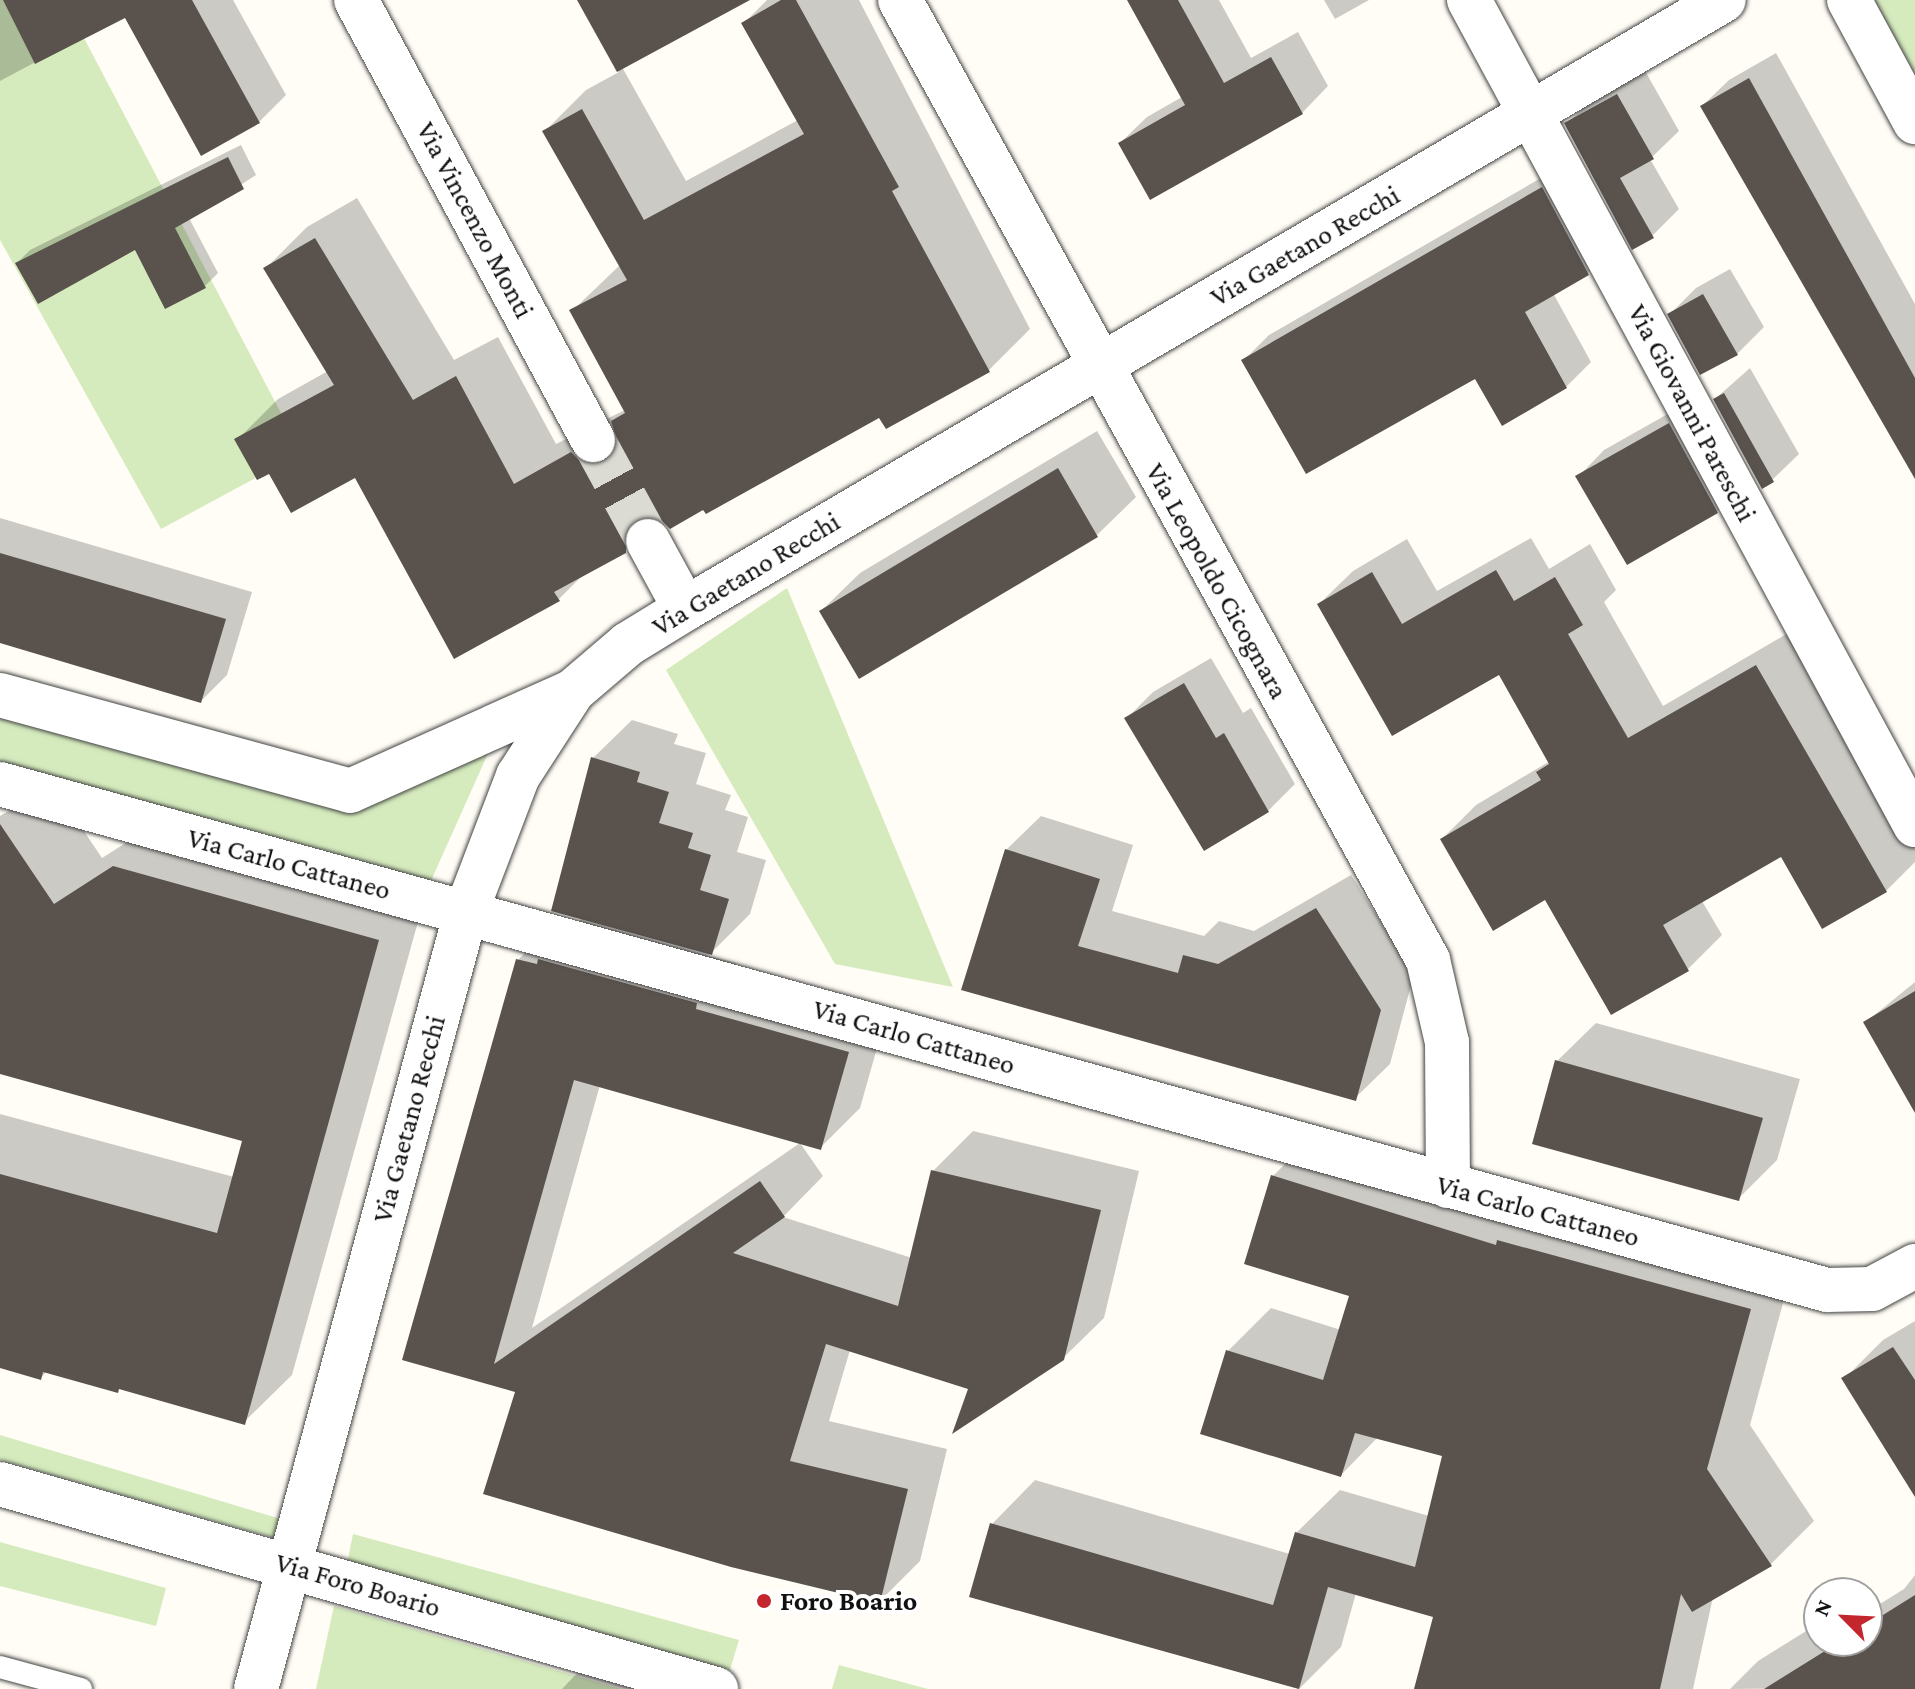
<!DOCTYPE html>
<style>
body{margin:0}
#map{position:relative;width:1915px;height:1689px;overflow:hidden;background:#fffdf5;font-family:"Crimson Pro",serif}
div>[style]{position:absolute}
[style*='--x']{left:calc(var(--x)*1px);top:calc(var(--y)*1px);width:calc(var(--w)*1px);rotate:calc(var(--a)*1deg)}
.green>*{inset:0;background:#d5ebbd}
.shadow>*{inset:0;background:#0003}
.building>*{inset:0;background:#5a524d}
.minor-tunnel>*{height:44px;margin-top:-22px;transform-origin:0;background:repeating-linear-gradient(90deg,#dbdad3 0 44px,transparent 0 66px)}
.roads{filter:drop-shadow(0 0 2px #444) drop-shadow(0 0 2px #444)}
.service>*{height:22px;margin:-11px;padding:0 11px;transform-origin:11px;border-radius:11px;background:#fff}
.minor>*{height:44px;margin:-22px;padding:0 22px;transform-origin:22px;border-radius:22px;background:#fff}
.tertiary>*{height:44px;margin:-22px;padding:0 22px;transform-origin:22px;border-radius:22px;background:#fff}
.dots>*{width:22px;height:22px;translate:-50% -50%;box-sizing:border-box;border:4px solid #fff;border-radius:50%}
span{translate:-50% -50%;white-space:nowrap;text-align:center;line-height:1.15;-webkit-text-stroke:8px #fff;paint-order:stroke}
.street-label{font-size:28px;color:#111}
.poi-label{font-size:28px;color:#111;font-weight:700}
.left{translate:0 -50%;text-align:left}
.north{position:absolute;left:1803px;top:1577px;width:80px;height:80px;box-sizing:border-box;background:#fff;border:2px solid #a0a0a0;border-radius:50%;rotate:294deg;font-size:22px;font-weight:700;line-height:32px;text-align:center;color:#111}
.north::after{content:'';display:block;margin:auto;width:28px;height:36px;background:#c4262e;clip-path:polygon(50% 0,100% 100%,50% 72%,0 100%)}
</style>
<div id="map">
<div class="green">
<div style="clip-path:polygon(0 0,64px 0,302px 453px,161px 529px,0 240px)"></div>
<div style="clip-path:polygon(1874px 0,1915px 0,1915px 77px)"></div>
<div style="clip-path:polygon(787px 588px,953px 987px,835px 964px,666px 670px)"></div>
<div style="clip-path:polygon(0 707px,347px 806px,490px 749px,430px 883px,0 771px)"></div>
<div style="clip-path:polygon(0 1435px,281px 1519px,274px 1538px,0 1460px)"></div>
<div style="clip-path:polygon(353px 1534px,739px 1640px,729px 1673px,347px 1564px)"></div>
<div style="clip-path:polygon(0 1542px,166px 1588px,156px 1626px,0 1586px)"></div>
<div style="clip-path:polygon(334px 1606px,621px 1689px,316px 1689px)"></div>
<div style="clip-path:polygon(839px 1665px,928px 1689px,832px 1689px)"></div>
</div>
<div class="shadow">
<div style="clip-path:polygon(0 0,73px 0,75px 41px,0 81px)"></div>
<div style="clip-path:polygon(184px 0,233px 0,286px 95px,259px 122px)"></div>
<div style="clip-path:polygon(579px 0,722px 0,622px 67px,686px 181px,798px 120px,744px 23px,767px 0,859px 0,1030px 329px,989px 370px,886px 427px,880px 416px,659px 517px,625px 551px,586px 572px,558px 600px,356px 476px,270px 471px,237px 440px,278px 399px,328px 371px,266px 268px,307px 227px,357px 198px,454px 360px,498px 337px,556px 444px,625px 410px,572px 311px,620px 265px,545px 131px,586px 90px,619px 72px)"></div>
<div style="clip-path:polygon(1129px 0,1219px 0,1251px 58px,1298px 32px,1328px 86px,1302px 113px,1120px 143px,1147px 117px,1182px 97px)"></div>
<div style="clip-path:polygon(1324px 0,1369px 0,1335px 19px)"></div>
<div style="clip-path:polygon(1776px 53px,1915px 304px,1915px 476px,1702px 106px,1729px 80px)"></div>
<div style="clip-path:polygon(1644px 69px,1679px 131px,1650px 159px,1679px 209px,1652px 236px,1567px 124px,1593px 97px)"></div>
<div style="clip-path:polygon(241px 145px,256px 175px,189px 218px,218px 273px,205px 286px,135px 248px,17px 263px,30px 250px)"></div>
<div style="clip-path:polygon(1567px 163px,1613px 248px,1588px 273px,1553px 293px,1591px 362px,1566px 387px,1244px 360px,1269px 335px)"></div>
<div style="clip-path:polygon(1730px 269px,1764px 327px,1737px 354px,1670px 314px,1696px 288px)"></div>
<div style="clip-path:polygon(1750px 368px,1799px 454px,1772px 480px,1715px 399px)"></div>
<div style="clip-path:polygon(1696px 398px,1743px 485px,1717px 512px,1578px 477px,1604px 450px)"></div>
<div style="clip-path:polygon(1097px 431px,1136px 497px,1097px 535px,860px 676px,821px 611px,860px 573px)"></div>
<div style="clip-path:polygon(0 518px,252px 592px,227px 675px,201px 701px,0 642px)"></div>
<div style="clip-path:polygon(1531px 538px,1549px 569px,1590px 544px,1616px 590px,1604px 602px,1663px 706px,1790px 632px,1915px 849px,1915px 862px,1886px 891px,1782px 855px,1702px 901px,1722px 935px,1688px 969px,1442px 839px,1476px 805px,1550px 761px,1499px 673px,1319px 604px,1353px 571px,1407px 539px,1437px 591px)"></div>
<div style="clip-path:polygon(1211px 658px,1243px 713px,1251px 708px,1295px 784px,1268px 811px,1127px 718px,1153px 692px)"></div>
<div style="clip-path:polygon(632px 720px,678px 734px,674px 744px,706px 753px,696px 784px,731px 795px,725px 810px,748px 817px,737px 852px,766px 860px,750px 914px,708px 956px,736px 963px,734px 969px,887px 1013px,860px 1108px,821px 1147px,600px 1085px,532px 1328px,800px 1143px,823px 1176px,783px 1217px,912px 1258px,933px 1171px,973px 1131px,1139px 1171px,1104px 1318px,1063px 1358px,970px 1387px,850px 1350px,829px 1421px,947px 1449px,920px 1561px,880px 1601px,517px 1391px,405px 1358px,518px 960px,558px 920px,576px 925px,583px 917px,593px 758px)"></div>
<div style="clip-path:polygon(53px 785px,102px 858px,162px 820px,426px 893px,292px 1375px,244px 1422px,120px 1387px,47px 1371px,41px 1378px,0 1366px,0 1114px,234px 1177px,245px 1140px,0 1072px,0 816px)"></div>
<div style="clip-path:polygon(1041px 816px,1133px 845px,1112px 911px,1204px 936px,1219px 921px,1254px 931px,1351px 875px,1414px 974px,1390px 1064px,1355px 1098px,963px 989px,1006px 850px)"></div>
<div style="clip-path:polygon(1915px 982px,1915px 1109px,1866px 1022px)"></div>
<div style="clip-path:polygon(1596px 1023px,1800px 1079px,1777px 1160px,1738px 1199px,1557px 1061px)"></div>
<div style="clip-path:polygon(1316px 1133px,1793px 1266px,1750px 1425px,1814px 1521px,1771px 1564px,1713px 1597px,1693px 1689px,1416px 1689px,1435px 1616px,1356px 1593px,1341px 1647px,1299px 1689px,971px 1596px,992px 1524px,1035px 1480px,1290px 1554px,1296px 1533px,1340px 1490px,1429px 1516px,1445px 1455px,1378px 1437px,1341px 1475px,1228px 1351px,1271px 1308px,1341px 1330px,1352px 1295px,1273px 1176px)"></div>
<div style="clip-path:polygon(1915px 1321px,1915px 1482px,1844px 1379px,1883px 1340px)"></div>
<div style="clip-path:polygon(1915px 1575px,1915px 1687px,1730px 1689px,1758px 1661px,1819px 1623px,1819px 1641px,1867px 1641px,1867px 1612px,1904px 1589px)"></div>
<div style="clip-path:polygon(581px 1669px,652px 1689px,562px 1689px)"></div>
</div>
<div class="building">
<div style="clip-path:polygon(3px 0,192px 0,260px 123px,201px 156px,125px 18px,35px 64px)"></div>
<div style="clip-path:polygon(577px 0,750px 0,617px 72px)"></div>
<div style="clip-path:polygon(781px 0,796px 0,899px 187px,892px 191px,990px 372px,886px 429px,879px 418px,706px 514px,703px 510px,670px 529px,660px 519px,637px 519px,626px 529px,626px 553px,554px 592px,560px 601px,454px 659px,355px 478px,291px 513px,269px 474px,257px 480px,234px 439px,334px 385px,263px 268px,315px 238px,413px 400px,456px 376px,514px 484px,571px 452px,581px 462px,604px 462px,618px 442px,611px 421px,625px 413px,569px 310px,627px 280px,542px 131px,582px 109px,644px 220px,804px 134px,741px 23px)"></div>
<div style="clip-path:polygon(1127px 0,1178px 0,1224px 83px,1271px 57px,1303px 114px,1150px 200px,1118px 143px,1185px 105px)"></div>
<div style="clip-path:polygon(1749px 78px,1915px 378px,1915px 479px,1700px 106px)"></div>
<div style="clip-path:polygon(1617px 94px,1654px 159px,1620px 178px,1654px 238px,1632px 250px,1564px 123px)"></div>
<div style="clip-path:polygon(228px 157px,244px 189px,175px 228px,206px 288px,165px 309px,135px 250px,38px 304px,15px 263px)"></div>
<div style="clip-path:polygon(1542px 187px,1589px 275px,1525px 312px,1567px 388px,1502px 426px,1475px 379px,1306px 474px,1241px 360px)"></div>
<div style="clip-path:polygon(1703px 294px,1738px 355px,1700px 375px,1667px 314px)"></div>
<div style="clip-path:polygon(1724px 393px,1774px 482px,1762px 489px,1713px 399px)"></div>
<div style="clip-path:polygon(1669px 423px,1718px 513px,1627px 565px,1575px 476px)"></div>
<div style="clip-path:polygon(1058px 468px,1098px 537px,859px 679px,819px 611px)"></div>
<div style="clip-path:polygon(0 553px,226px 619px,201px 703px,0 643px)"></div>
<div style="clip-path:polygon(1496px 570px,1514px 601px,1555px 577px,1583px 625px,1568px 634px,1628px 738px,1756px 665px,1887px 892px,1822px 929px,1781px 857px,1663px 925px,1689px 971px,1611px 1015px,1545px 900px,1493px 931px,1440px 839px,1541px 780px,1536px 772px,1549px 764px,1499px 675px,1392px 736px,1317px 604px,1372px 572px,1402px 624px)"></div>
<div style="clip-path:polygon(1184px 683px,1216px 738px,1224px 733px,1269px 812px,1204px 851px,1124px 718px)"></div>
<div style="clip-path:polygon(591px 757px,640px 772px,637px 782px,669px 792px,659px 823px,693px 833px,688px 848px,711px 855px,700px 890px,729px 899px,712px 955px,551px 911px)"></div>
<div style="clip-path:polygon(0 824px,54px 904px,113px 866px,379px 940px,245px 1425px,119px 1389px,118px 1393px,43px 1372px,41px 1380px,0 1368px,0 1174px,217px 1233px,242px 1141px,0 1074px)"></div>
<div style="clip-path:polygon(1005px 849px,1100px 879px,1078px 946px,1178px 973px,1183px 955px,1218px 964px,1316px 908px,1381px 1010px,1356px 1101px,961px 990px)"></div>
<div style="clip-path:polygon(516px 959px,537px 964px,538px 959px,697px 1003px,696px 1009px,849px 1052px,821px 1150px,574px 1080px,494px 1364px,760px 1181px,785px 1217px,733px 1253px,898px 1306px,931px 1170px,1101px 1210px,1064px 1360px,952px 1434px,968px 1389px,826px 1344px,790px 1461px,908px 1489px,880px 1603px,731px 1567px,483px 1494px,515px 1392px,402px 1360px)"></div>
<div style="clip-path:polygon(1915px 991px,1915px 1113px,1863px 1022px)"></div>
<div style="clip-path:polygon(1555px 1060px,1763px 1118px,1739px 1201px,1532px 1144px)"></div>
<div style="clip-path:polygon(1271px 1175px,1496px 1245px,1497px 1240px,1751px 1309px,1707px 1469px,1772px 1566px,1692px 1612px,1681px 1594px,1660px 1689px,1414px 1689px,1433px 1617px,1328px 1587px,1299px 1689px,969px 1597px,990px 1523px,1273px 1605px,1295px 1532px,1415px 1567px,1442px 1456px,1355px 1433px,1341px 1477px,1200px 1434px,1226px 1350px,1323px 1380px,1349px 1296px,1244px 1264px)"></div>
<div style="clip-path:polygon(1893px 1347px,1915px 1380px,1915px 1497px,1841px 1378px)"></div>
<div style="clip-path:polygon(1915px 1595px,1915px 1689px,1764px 1689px,1841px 1641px,1867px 1641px,1867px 1625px)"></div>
</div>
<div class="minor-tunnel">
<div style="--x:593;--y:440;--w:115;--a:61.4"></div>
</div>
<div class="roads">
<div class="service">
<div style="--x:0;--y:1667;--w:84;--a:15.2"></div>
</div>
<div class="minor">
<div style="--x:356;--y:0;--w:500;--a:61.7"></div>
<div style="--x:900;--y:0;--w:1096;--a:61.19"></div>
<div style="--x:1428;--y:960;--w:84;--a:77"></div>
<div style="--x:1447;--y:1042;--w:144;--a:89.6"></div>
<div style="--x:1469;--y:0;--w:938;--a:61.6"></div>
<div style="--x:1849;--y:0;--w:139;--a:61.6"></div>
<div style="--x:648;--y:541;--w:77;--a:61.4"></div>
<div style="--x:0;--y:695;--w:363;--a:15.3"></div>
<div style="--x:350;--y:791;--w:242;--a:-24.1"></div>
<div style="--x:0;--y:784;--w:1896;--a:15.48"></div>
<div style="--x:1827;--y:1290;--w:45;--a:-1.3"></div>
<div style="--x:1872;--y:1289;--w:49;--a:-28.1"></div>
<div style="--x:256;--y:1689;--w:805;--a:-74.88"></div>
<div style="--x:466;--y:912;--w:146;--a:-69.1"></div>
<div style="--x:518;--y:776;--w:101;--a:-57.1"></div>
<div style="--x:573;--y:691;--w:72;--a:-40.5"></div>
<div style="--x:628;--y:644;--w:67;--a:-31.6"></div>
<div style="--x:685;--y:609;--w:1204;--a:-30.38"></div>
</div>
<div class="tertiary">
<div style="--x:0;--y:1484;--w:745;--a:15.98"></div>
</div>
</div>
<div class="dots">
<div style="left:764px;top:1601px;background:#c4262e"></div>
</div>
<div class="street-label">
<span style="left:475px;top:220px;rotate:62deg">Via Vincenzo Monti</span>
<span style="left:1305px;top:246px;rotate:-30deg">Via Gaetano Recchi</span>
<span style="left:1692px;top:413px;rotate:62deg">Via Giovanni Pareschi</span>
<span style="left:746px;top:574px;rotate:-31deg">Via Gaetano Recchi</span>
<span style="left:1217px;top:581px;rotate:61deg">Via Leopoldo Cicognara</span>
<span style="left:289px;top:864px;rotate:15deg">Via Carlo Cattaneo</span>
<span style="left:914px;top:1037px;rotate:16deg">Via Carlo Cattaneo</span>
<span style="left:409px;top:1119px;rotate:-75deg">Via Gaetano Recchi</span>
<span style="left:1538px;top:1211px;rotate:15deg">Via Carlo Cattaneo</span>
<span style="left:358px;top:1585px;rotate:16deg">Via Foro Boario</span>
</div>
<div class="poi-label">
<span class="left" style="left:780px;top:1601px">Foro Boario</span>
</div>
<div class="north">N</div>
</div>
